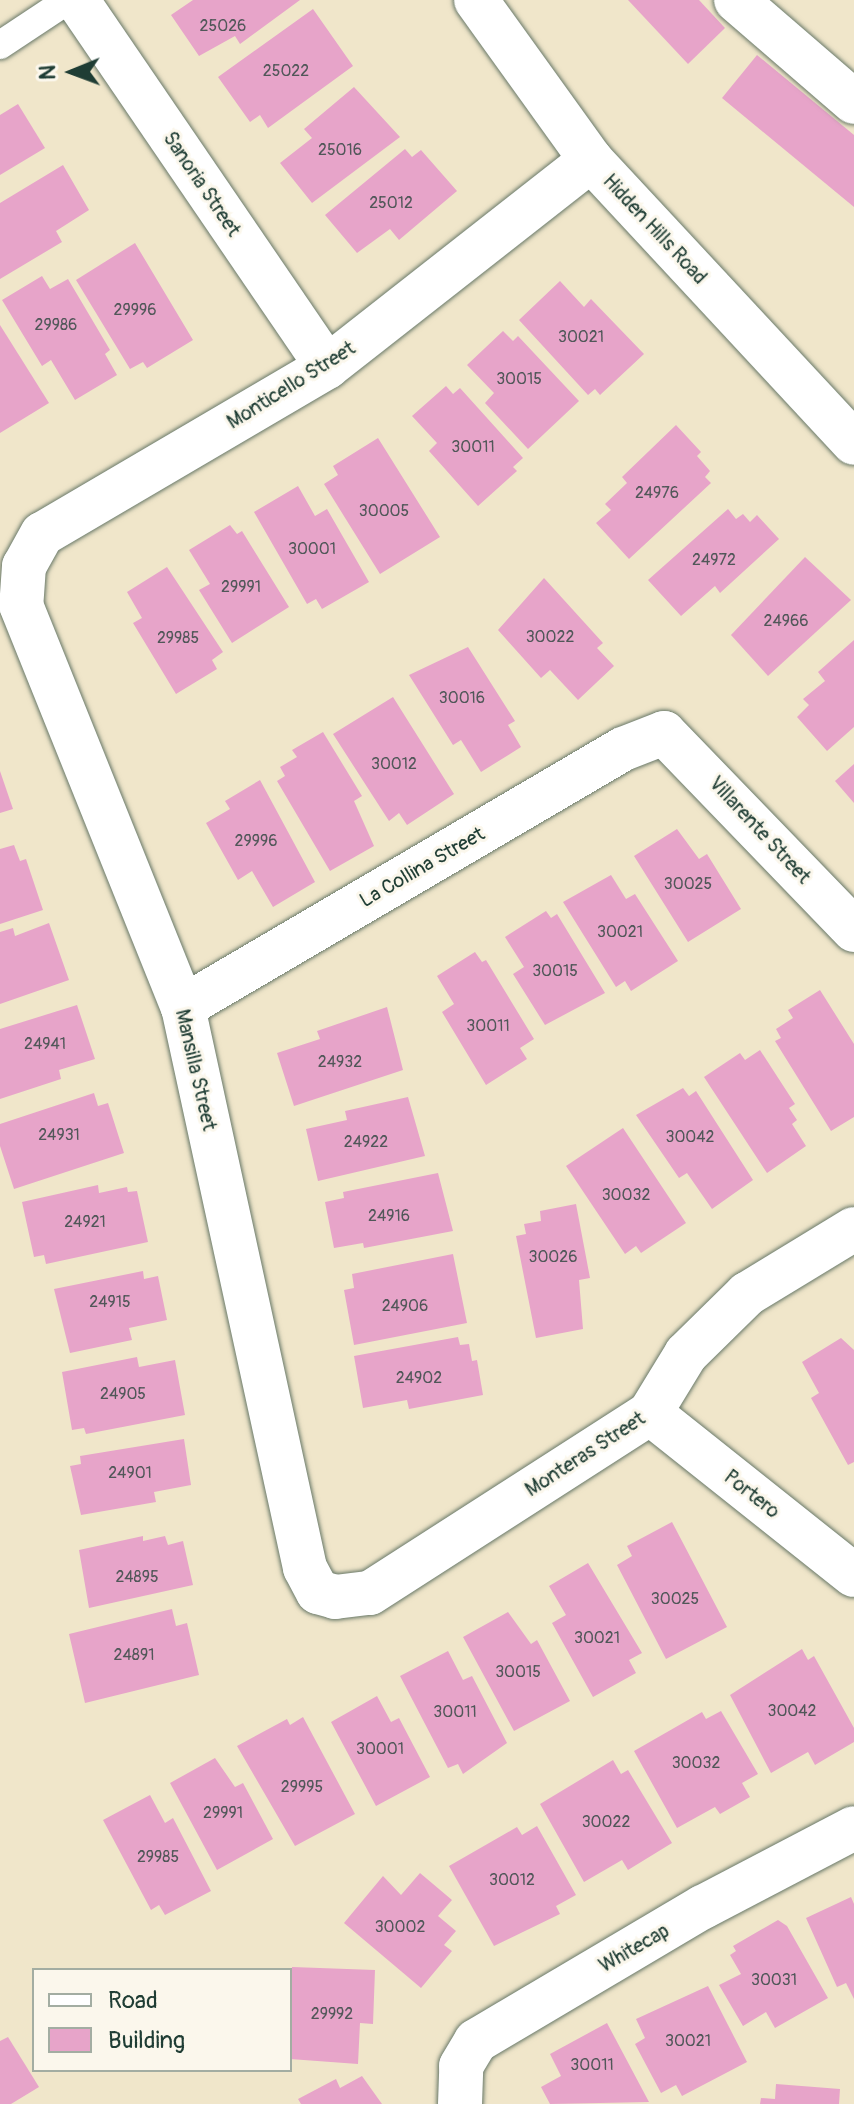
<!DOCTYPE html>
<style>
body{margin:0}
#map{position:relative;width:854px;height:2104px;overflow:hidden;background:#f0e6ca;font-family:Pangolin,sans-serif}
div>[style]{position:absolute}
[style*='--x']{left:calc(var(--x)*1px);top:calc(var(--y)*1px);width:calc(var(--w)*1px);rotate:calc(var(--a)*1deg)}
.building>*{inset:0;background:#e7a4c9}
.roads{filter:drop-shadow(0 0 2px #687868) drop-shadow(0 0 2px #687868)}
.service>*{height:28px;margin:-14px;padding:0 14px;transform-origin:14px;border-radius:14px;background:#fff}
.minor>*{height:44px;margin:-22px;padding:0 22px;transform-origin:22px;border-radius:22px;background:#fff}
.tertiary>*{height:44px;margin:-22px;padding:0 22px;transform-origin:22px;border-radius:22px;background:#fff}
span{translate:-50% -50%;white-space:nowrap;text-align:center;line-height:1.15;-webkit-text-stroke:6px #fbf7ec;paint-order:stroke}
.number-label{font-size:16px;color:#515759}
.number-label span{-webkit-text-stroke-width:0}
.street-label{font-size:20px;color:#1f3d34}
.legend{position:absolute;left:32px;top:1968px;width:260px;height:104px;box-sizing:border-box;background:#fbf7ec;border:2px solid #a3ada2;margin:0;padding:10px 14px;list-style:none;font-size:24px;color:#1f3d34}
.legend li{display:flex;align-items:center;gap:16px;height:40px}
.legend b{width:40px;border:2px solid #a3ada2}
.north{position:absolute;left:32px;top:32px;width:80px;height:80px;-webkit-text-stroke:6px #fbf7ec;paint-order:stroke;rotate:269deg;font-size:22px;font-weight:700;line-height:32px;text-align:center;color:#1f3d34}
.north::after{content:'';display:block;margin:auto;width:28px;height:36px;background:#1f3d34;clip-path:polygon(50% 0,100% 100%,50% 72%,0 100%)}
</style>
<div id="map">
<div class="building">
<div style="clip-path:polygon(193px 0,300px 0,240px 44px,235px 36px,199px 56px,171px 15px)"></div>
<div style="clip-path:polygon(628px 0,699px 0,725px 28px,688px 64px)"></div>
<div style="clip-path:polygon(313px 9px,353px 66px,268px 128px,260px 115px,250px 122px,218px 77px)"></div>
<div style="clip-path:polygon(757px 55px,854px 135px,854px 207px,722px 98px)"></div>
<div style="clip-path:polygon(354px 87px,400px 137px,312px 203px,280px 163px,312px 138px,304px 129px)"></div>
<div style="clip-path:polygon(18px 104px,45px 148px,0 175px,0 115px)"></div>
<div style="clip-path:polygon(405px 149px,412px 157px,421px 150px,457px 191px,399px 240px,390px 229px,357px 253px,325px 215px)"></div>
<div style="clip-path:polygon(63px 165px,89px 210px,56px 231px,62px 242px,0 279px,0 203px)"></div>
<div style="clip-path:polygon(135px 243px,193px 340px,147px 368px,143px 362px,130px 369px,76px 280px)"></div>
<div style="clip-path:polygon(42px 276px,50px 289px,68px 279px,110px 350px,105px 354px,117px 375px,75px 400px,51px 360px,42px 366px,2px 300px)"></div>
<div style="clip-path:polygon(560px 281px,584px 307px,591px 299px,644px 354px,600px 395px,595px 389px,588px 395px,519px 320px)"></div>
<div style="clip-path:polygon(0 325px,49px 403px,0 433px)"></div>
<div style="clip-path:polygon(503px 331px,513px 341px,518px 336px,579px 401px,528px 449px,485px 403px,494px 393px,467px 365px)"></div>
<div style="clip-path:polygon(446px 386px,453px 394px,460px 388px,523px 458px,513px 467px,517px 471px,478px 506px,429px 451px,437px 443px,412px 416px)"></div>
<div style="clip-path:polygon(676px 425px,701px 452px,697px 456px,710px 471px,705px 477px,711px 483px,629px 559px,596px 523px,611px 510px,605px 504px,627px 483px,622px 477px)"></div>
<div style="clip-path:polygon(378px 438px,440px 537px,380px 574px,324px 484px,338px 475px,333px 466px)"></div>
<div style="clip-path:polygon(298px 486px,315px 516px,327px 509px,369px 582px,322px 609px,316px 599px,307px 604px,254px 512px)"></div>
<div style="clip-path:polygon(728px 509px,736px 519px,743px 514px,750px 522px,757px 515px,779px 539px,720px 593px,715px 586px,681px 616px,648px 580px)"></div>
<div style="clip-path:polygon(230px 525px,237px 534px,242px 531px,289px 607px,232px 643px,199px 590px,210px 584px,189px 550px)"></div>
<div style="clip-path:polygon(805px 557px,851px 600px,768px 676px,731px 635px)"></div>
<div style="clip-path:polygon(167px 567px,223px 652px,212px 660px,217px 669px,176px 694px,133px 623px,142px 618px,127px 592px)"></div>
<div style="clip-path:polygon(544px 578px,603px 643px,597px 648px,614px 666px,578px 700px,550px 670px,541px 678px,498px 630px)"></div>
<div style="clip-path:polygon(854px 640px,854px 727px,827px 751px,797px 717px,809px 705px,803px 699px,825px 681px,818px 672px)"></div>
<div style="clip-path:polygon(468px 647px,515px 721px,508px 725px,521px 747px,481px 772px,461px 740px,453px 745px,409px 675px)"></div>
<div style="clip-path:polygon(393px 697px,454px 794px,407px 825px,399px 813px,389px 821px,333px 734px)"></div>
<div style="clip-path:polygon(323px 732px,362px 796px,354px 801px,374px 846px,330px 871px,277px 781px,285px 776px,280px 767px,297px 757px,292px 750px)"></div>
<div style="clip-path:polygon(854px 764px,854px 803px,835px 781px)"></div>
<div style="clip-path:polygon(0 771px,13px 809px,0 813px)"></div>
<div style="clip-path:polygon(260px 780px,315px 882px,273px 907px,252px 871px,238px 880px,206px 823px,230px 809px,225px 801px)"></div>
<div style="clip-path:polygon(677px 829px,699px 859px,707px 854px,741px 909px,688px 942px,634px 856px)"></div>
<div style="clip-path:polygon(14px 845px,20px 861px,26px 859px,43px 910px,0 924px,0 849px)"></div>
<div style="clip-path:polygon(611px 875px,626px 899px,635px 894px,678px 961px,631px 991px,625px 981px,616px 987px,563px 902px)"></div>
<div style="clip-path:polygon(546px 911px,551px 918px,557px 914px,605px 993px,545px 1025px,513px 974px,524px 967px,505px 937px)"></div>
<div style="clip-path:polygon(49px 923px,69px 980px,0 1004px,0 932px,13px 928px,15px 936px)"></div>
<div style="clip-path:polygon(475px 952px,482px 962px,486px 960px,534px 1039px,520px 1048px,527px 1059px,486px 1085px,442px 1012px,454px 1004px,437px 976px)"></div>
<div style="clip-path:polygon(820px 990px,854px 1044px,854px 1117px,831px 1131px,775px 1041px,781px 1038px,776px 1029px,793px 1018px,788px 1010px)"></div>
<div style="clip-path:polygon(77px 1005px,95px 1059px,59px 1070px,61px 1079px,0 1099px,0 1029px)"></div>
<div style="clip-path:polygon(387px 1007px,403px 1070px,294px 1106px,277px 1053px,320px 1039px,317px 1031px)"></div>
<div style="clip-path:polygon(760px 1050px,795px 1104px,789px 1108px,797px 1120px,792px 1124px,806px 1146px,767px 1173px,704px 1077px,740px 1053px,745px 1060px)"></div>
<div style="clip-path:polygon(683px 1088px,689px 1096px,696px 1091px,753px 1180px,712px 1209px,687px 1173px,679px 1178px,636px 1115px)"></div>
<div style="clip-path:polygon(94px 1093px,98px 1106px,108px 1103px,124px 1153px,14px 1189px,0 1146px,0 1124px)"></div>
<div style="clip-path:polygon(408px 1097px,425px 1156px,318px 1181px,306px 1129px,347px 1120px,345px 1111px)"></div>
<div style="clip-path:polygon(623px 1128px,686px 1223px,641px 1253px,636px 1246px,625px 1254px,566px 1166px)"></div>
<div style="clip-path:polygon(438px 1173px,453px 1231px,364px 1248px,363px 1243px,334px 1248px,325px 1202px,344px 1198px,343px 1192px)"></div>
<div style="clip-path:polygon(98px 1185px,99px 1193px,127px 1187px,128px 1192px,137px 1191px,148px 1242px,46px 1264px,44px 1255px,34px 1257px,22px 1202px)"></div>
<div style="clip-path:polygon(576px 1204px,590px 1278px,579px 1280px,583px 1329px,536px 1338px,516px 1236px,526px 1234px,524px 1224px,541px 1221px,540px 1211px)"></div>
<div style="clip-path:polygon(453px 1254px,467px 1323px,354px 1345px,344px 1290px,354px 1288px,352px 1274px)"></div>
<div style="clip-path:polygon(143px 1271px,144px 1279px,158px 1276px,167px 1320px,129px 1328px,132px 1340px,70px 1353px,54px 1289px)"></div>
<div style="clip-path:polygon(458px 1337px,460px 1345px,469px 1344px,472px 1361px,477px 1360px,483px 1395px,409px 1409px,407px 1400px,363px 1408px,354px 1356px)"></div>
<div style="clip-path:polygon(841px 1338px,854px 1350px,854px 1462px,848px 1465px,811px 1398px,819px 1393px,802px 1362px)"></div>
<div style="clip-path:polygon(137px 1357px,139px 1367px,175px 1360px,185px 1415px,86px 1434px,84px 1428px,72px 1430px,62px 1372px)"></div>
<div style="clip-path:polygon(184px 1439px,191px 1485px,154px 1492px,156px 1502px,81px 1515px,70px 1466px,81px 1464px,80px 1456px)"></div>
<div style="clip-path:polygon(672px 1522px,727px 1627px,666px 1659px,617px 1565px,632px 1556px,627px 1546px)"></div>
<div style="clip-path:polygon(143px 1536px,143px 1541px,165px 1536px,168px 1545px,183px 1541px,193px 1585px,89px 1608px,79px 1550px)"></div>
<div style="clip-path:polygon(588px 1563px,642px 1653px,629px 1660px,636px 1673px,593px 1697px,552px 1623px,566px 1615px,549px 1586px)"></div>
<div style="clip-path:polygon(172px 1609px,176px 1626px,187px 1623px,199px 1675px,85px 1703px,69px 1634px)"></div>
<div style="clip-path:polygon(508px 1612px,531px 1644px,537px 1640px,570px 1701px,514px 1731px,463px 1637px)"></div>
<div style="clip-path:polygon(802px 1649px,808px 1660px,814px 1656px,854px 1728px,854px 1742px,815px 1765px,808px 1752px,771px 1773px,730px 1695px)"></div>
<div style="clip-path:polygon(448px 1651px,463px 1680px,472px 1676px,507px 1743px,463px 1774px,458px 1764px,448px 1768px,400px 1676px)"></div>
<div style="clip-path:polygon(377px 1696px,391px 1722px,399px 1718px,430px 1777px,376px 1806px,331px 1722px)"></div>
<div style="clip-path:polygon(721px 1711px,758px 1774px,742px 1783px,750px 1797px,720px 1814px,715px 1807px,677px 1828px,634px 1751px,702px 1712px,706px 1719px)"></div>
<div style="clip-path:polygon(303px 1717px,355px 1814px,295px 1846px,237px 1746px,287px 1719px,290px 1725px)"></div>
<div style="clip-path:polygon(215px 1758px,235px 1787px,243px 1783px,273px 1839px,217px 1870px,170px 1783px)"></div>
<div style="clip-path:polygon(613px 1760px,621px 1774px,628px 1770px,672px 1843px,628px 1870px,622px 1860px,584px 1882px,540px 1804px)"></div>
<div style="clip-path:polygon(150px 1795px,165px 1823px,173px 1818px,211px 1891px,165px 1915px,159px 1905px,151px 1910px,103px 1820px)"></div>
<div style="clip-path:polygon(537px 1826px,576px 1895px,556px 1906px,560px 1914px,494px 1946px,449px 1866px,517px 1827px,522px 1835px)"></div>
<div style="clip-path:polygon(420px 1873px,452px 1900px,438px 1916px,456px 1931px,444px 1945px,452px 1951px,421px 1988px,344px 1923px,383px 1876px,401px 1895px)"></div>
<div style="clip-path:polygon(851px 1897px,854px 1904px,854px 1999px,846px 1983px,837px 1987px,806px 1918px)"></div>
<div style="clip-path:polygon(778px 1920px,787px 1926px,828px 1998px,775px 2028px,766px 2012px,743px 2026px,719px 1985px,741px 1974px,730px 1955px,736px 1951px,733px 1946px)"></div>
<div style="clip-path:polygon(292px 1967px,375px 1970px,373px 2024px,360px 2023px,358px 2064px,290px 2059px)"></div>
<div style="clip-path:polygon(708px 1986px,747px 2062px,682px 2096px,676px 2085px,661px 2093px,635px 2044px,645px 2038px,636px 2019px)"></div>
<div style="clip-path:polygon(607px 2023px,649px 2102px,550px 2104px,541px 2087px,561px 2076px,550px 2054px)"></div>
<div style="clip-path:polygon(8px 2037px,39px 2087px,11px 2104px,0 2104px,0 2041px)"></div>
<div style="clip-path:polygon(362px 2076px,382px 2104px,301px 2104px,298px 2099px,336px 2079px,340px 2088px)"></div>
<div style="clip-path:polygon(776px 2084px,840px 2089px,839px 2104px,760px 2104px,761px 2098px,775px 2099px)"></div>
</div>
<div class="roads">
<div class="service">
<div style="--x:0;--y:45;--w:82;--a:-33.5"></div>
</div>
<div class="minor">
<div style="--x:77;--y:0;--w:444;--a:55.7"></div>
<div style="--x:736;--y:0;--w:156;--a:40.8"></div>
<div style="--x:591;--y:160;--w:335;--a:141.9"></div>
<div style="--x:327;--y:367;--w:330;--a:149.6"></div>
<div style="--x:42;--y:534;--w:37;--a:119"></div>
<div style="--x:24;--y:566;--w:39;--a:94"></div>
<div style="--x:21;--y:605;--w:433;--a:68.1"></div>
<div style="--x:183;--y:1007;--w:574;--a:77.73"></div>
<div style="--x:305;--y:1568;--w:27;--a:62"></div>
<div style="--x:318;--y:1592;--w:18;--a:16"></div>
<div style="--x:335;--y:1597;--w:35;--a:-7"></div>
<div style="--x:370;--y:1593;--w:333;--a:-32.7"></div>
<div style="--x:650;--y:1413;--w:69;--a:-58.6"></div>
<div style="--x:686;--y:1354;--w:86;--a:-44.5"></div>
<div style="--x:747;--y:1294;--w:125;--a:-31.3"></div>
<div style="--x:183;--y:1007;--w:510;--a:-30.39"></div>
<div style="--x:623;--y:749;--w:44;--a:-21.3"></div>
<div style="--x:664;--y:733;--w:274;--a:46"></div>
<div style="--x:650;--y:1413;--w:260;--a:38.5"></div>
<div style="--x:460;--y:2104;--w:38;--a:-88"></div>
<div style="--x:461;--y:2066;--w:29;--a:-59"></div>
<div style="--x:476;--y:2041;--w:264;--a:-30.6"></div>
<div style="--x:703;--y:1907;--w:170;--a:-27.6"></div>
</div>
<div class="tertiary">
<div style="--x:476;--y:0;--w:197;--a:54.3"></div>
<div style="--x:591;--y:160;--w:386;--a:47.1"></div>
</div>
</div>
<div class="number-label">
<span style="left:223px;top:26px">25026</span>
<span style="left:286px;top:71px">25022</span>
<span style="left:340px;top:150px">25016</span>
<span style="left:391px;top:203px">25012</span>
<span style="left:135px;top:310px">29996</span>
<span style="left:56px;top:325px">29986</span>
<span style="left:581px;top:337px">30021</span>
<span style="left:519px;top:379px">30015</span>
<span style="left:473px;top:447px">30011</span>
<span style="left:657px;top:493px">24976</span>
<span style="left:384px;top:511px">30005</span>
<span style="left:312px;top:549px">30001</span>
<span style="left:714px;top:560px">24972</span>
<span style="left:241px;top:587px">29991</span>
<span style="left:786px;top:621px">24966</span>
<span style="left:550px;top:637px">30022</span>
<span style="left:178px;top:638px">29985</span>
<span style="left:462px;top:698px">30016</span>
<span style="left:394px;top:764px">30012</span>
<span style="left:256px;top:841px">29996</span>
<span style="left:688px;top:884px">30025</span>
<span style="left:620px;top:932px">30021</span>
<span style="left:555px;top:971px">30015</span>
<span style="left:488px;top:1026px">30011</span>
<span style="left:45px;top:1044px">24941</span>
<span style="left:340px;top:1062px">24932</span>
<span style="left:59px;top:1135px">24931</span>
<span style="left:690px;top:1137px">30042</span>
<span style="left:366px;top:1142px">24922</span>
<span style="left:626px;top:1195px">30032</span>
<span style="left:389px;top:1216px">24916</span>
<span style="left:85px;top:1222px">24921</span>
<span style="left:553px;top:1257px">30026</span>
<span style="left:110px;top:1302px">24915</span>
<span style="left:405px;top:1306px">24906</span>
<span style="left:419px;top:1378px">24902</span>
<span style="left:123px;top:1394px">24905</span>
<span style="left:130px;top:1473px">24901</span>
<span style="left:137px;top:1577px">24895</span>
<span style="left:675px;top:1599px">30025</span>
<span style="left:597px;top:1638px">30021</span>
<span style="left:134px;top:1655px">24891</span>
<span style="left:518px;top:1672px">30015</span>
<span style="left:792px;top:1711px">30042</span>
<span style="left:455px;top:1712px">30011</span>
<span style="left:380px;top:1749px">30001</span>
<span style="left:696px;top:1763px">30032</span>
<span style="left:302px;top:1787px">29995</span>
<span style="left:223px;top:1813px">29991</span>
<span style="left:606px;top:1822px">30022</span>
<span style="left:158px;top:1857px">29985</span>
<span style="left:512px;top:1880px">30012</span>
<span style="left:400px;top:1927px">30002</span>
<span style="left:774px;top:1980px">30031</span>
<span style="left:332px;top:2014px">29992</span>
<span style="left:688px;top:2041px">30021</span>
<span style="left:592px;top:2065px">30011</span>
</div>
<div class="street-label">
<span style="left:202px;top:184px;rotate:56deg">Sanoria Street</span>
<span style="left:655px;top:229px;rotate:47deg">Hidden Hills Road</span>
<span style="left:291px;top:385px;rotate:-32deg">Monticello Street</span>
<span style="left:760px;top:830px;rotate:47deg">Villarente Street</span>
<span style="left:422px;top:867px;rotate:-30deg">La Collina Street</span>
<span style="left:196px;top:1070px;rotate:77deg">Mansilla Street</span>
<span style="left:585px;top:1454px;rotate:-33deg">Monteras Street</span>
<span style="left:752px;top:1494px;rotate:38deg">Portero</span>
<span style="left:634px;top:1948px;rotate:-30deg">Whitecap</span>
</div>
<ul class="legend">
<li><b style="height:10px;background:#fff"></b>Road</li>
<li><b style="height:22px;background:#e7a4c9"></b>Building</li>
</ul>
<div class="north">N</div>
</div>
